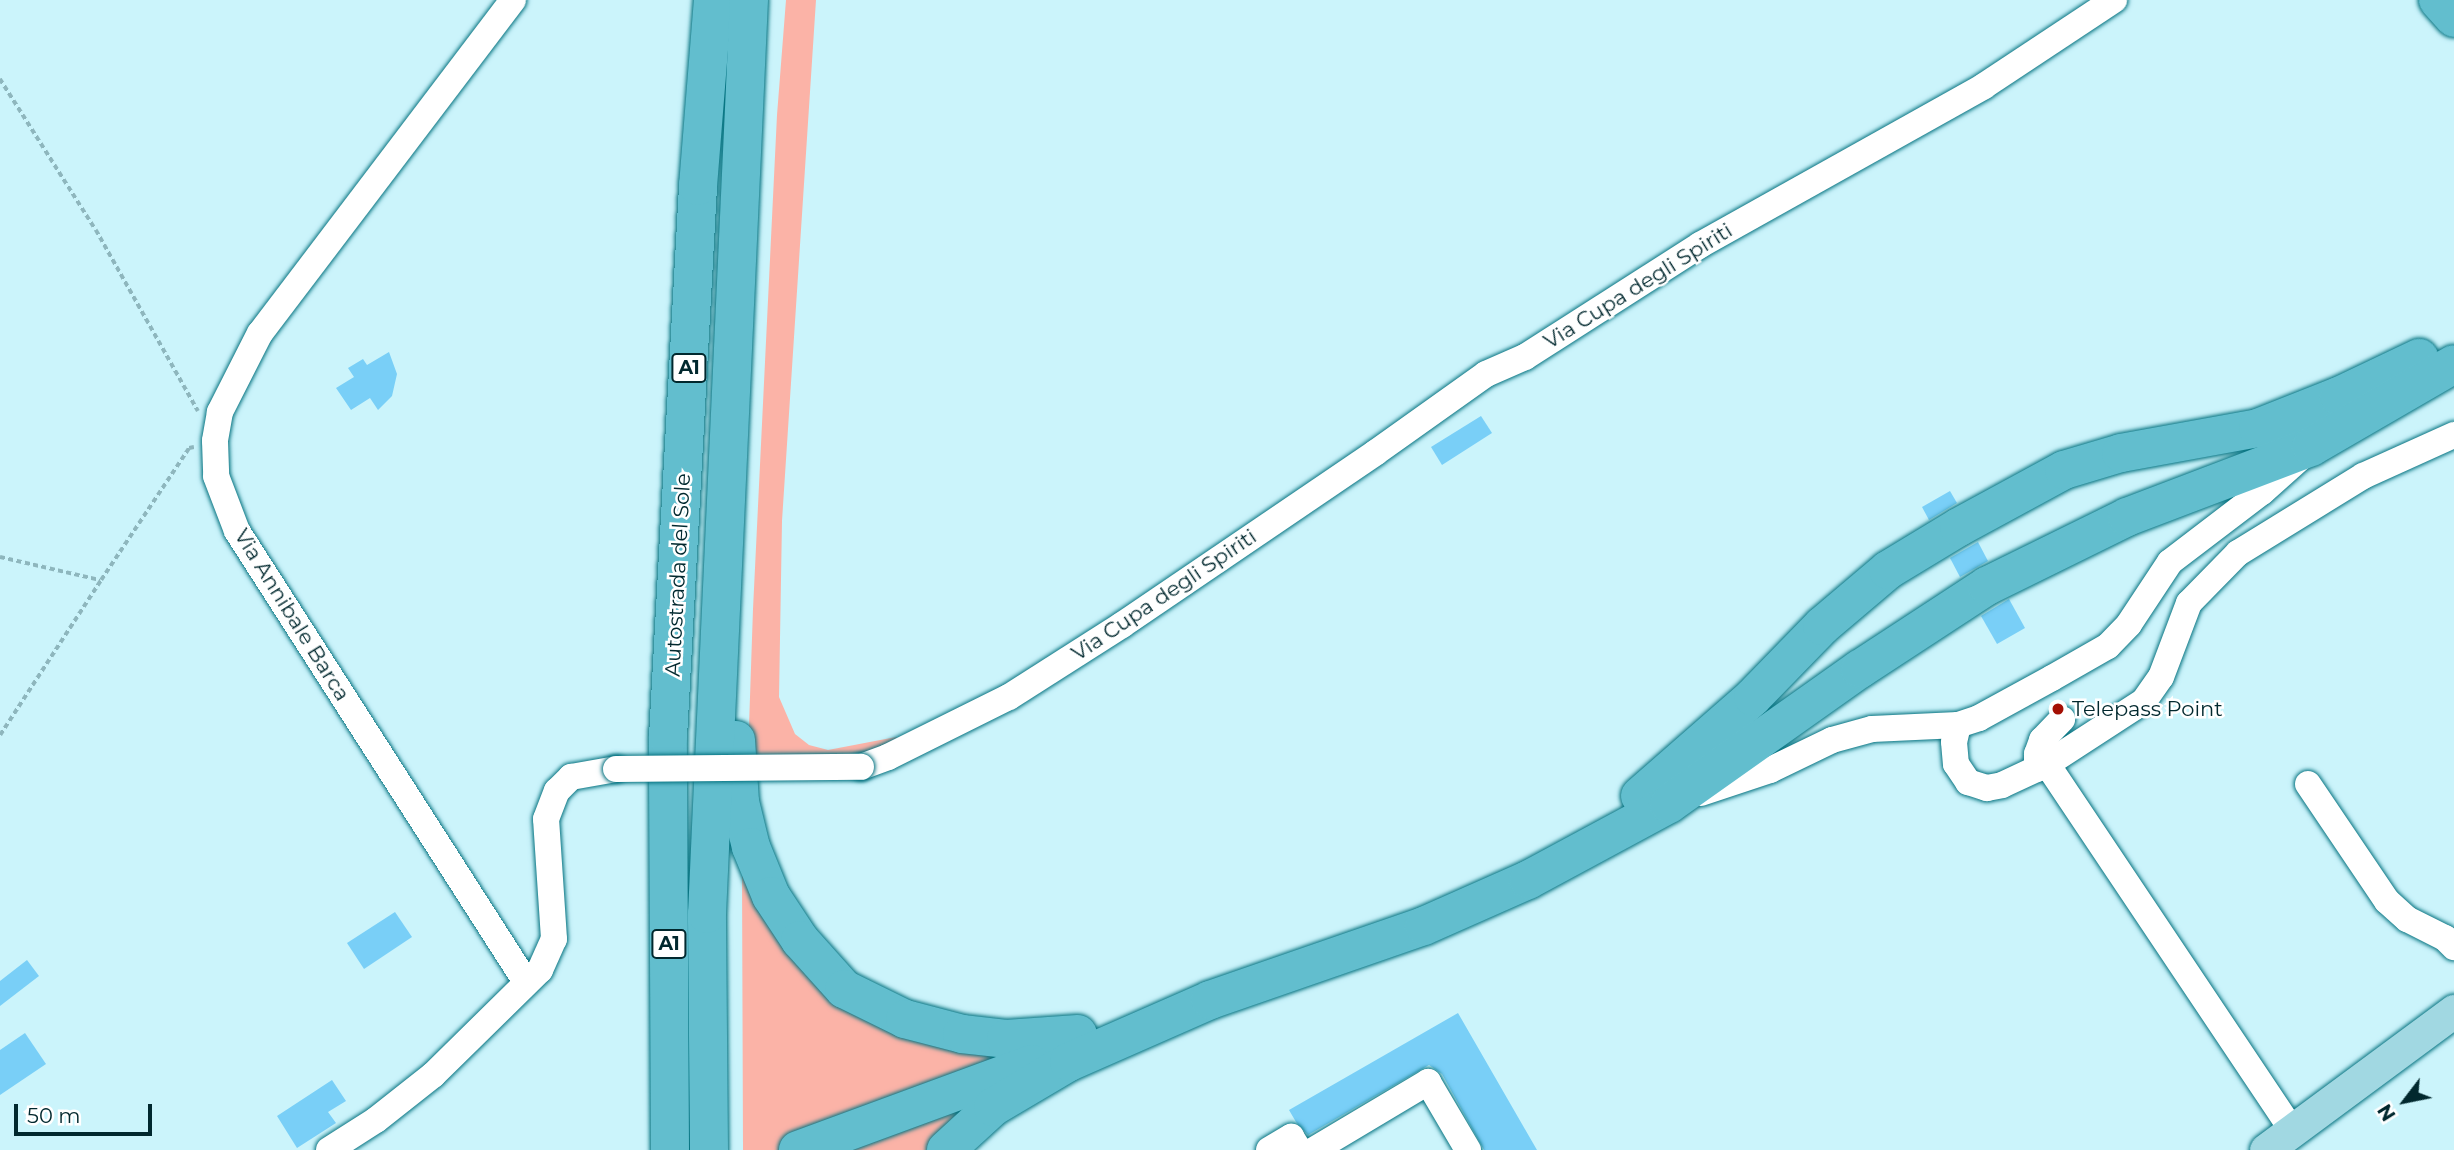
<!DOCTYPE html>
<style>
body{margin:0}
#map{position:relative;width:2454px;height:1150px;overflow:hidden;background:#cbf4fb;font-family:Montserrat,sans-serif}
div>[style]{position:absolute}
[style*='--x']{left:calc(var(--x)*1px);top:calc(var(--y)*1px);width:calc(var(--w)*1px);rotate:calc(var(--a)*1deg)}
.green>*{inset:0;background:#fbb3a7}
.building>*{inset:0;background:#79cff7}
.path>*{height:3.5px;margin-top:-1.75px;transform-origin:0;background:repeating-linear-gradient(90deg,#8eb6bd 0 5px,transparent 0 8.5px)}
.roads{filter:drop-shadow(0 0 2px #067381) drop-shadow(0 0 2px #067381)}
.minor>*{height:26px;margin:-13px;padding:0 13px;transform-origin:13px;border-radius:13px;background:#fff}
.major>*{height:33px;margin:-16.5px;padding:0 16.5px;transform-origin:16.5px;border-radius:16.5px;background:#a1d8e2}
.highway>*{height:38px;margin:-19px;padding:0 19px;transform-origin:19px;border-radius:19px;background:#62bece}
.bridges{filter:drop-shadow(0 0 2px #067381) drop-shadow(0 0 2px #067381)}
.minor-bridge>*{height:26px;margin:-13px;padding:0 13px;transform-origin:13px;border-radius:13px;background:#fff}
.dots>*{width:19px;height:19px;translate:-50% -50%;box-sizing:border-box;border:4px solid #fff;border-radius:50%}
span{translate:-50% -50%;white-space:nowrap;text-align:center;line-height:1.15;-webkit-text-stroke:5px #fff;paint-order:stroke}
.shield-label span{padding:2px 5px;background:#fff;border:2px solid;border-radius:5px;-webkit-text-stroke-width:0}
.shield-label{font-size:19px;color:#01282e;font-weight:700}
.street-label{font-size:21px;color:#01282e}
.poi-label{font-size:21px;color:#01282e}
.left{translate:0 -50%;text-align:left}
.north{position:absolute;left:2370px;top:1066px;width:70px;height:70px;-webkit-text-stroke:5px #fff;paint-order:stroke;rotate:238deg;font-size:19px;font-weight:700;line-height:28px;text-align:center;color:#01282e}
.north::after{content:'';display:block;margin:auto;width:24px;height:32px;background:#01282e;clip-path:polygon(50% 0,100% 100%,50% 72%,0 100%)}
.scale{position:absolute;left:14px;top:1104px;width:138px;height:32px;box-sizing:border-box;border:4px solid #01282e;border-top:0;padding-left:9px;font-size:21px;line-height:24px;white-space:nowrap;color:#01282e;-webkit-text-stroke:5px #fff;paint-order:stroke}
</style>
<div id="map">
<div class="green">
<div style="clip-path:polygon(786px 0,816px 0,782px 521px,779px 697px,795px 734px,809px 745px,828px 750px,896px 737px,898px 739px,863px 755px,753px 760px,749px 726px,753px 609px,777px 115px)"></div>
<div style="clip-path:polygon(744px 872px,799px 966px,1012px 1051px,783px 1150px,743px 1150px,742px 875px)"></div>
<div style="clip-path:polygon(989px 1094px,975px 1111px,926px 1150px,841px 1150px)"></div>
</div>
<div class="building">
<div style="clip-path:polygon(389px 352px,397px 374px,392px 396px,378px 410px,370px 398px,351px 410px,336px 388px,354px 377px,348px 368px,363px 359px,367px 365px)"></div>
<div style="clip-path:polygon(1481px 416px,1492px 433px,1442px 465px,1431px 447px)"></div>
<div style="clip-path:polygon(1950px 491px,1957px 503px,1929px 520px,1922px 507px)"></div>
<div style="clip-path:polygon(1978px 542px,1988px 561px,1960px 577px,1950px 558px)"></div>
<div style="clip-path:polygon(2009px 599px,2025px 628px,1997px 644px,1981px 616px)"></div>
<div style="clip-path:polygon(395px 912px,412px 937px,364px 969px,347px 943px)"></div>
<div style="clip-path:polygon(27px 960px,39px 976px,0 1006px,0 981px)"></div>
<div style="clip-path:polygon(1458px 1013px,1537px 1150px,1484px 1150px,1442px 1074px,1429px 1065px,1308px 1135px,1296px 1122px,1289px 1110px)"></div>
<div style="clip-path:polygon(25px 1033px,46px 1064px,0 1095px,0 1050px)"></div>
<div style="clip-path:polygon(332px 1080px,346px 1101px,328px 1112px,336px 1123px,297px 1148px,277px 1116px)"></div>
</div>
<div class="path">
<div style="--x:0;--y:79;--w:179;--a:57.6"></div>
<div style="--x:96;--y:230;--w:208;--a:60.6"></div>
<div style="--x:0;--y:557;--w:103;--a:13"></div>
<div style="--x:0;--y:735;--w:185;--a:-56.9"></div>
<div style="--x:101;--y:580;--w:159;--a:-56.3"></div>
<div style="--x:189;--y:448;--w:5;--a:-11"></div>
</div>
<div class="roads">
<div class="minor">
<div style="--x:513;--y:0;--w:418;--a:127.2"></div>
<div style="--x:260;--y:333;--w:89;--a:116.9"></div>
<div style="--x:220;--y:412;--w:29;--a:100"></div>
<div style="--x:215;--y:441;--w:35;--a:88"></div>
<div style="--x:216;--y:476;--w:59;--a:69.1"></div>
<div style="--x:237;--y:531;--w:536;--a:57.35"></div>
<div style="--x:1958;--y:725;--w:17;--a:103"></div>
<div style="--x:1954;--y:742;--w:22;--a:85"></div>
<div style="--x:1956;--y:764;--w:22;--a:56"></div>
<div style="--x:1968;--y:782;--w:20;--a:18"></div>
<div style="--x:1987;--y:788;--w:15;--a:-11"></div>
<div style="--x:2002;--y:785;--w:50;--a:-25"></div>
<div style="--x:2047;--y:764;--w:440;--a:56.2"></div>
<div style="--x:2047;--y:764;--w:116;--a:-33"></div>
<div style="--x:2144;--y:701;--w:29;--a:-55"></div>
<div style="--x:2161;--y:677;--w:79;--a:-69.3"></div>
<div style="--x:2189;--y:603;--w:70;--a:-45.6"></div>
<div style="--x:2238;--y:553;--w:147;--a:-31.6"></div>
<div style="--x:2363;--y:476;--w:100;--a:-24.3"></div>
<div style="--x:861;--y:767;--w:29;--a:-20"></div>
<div style="--x:888;--y:757;--w:135;--a:-26.4"></div>
<div style="--x:1009;--y:697;--w:134;--a:-32.5"></div>
<div style="--x:1122;--y:625;--w:306;--a:-34.2"></div>
<div style="--x:1375;--y:453;--w:136;--a:-35.4"></div>
<div style="--x:1486;--y:374;--w:43;--a:-23.6"></div>
<div style="--x:1525;--y:357;--w:208;--a:-32.6"></div>
<div style="--x:1700;--y:245;--w:325;--a:-29.2"></div>
<div style="--x:1984;--y:86;--w:156;--a:-33.5"></div>
<div style="--x:2037;--y:769;--w:15;--a:-90"></div>
<div style="--x:2037;--y:754;--w:15;--a:-70"></div>
<div style="--x:2042;--y:740;--w:29;--a:-46"></div>
<div style="--x:2308;--y:784;--w:141;--a:56"></div>
<div style="--x:2387;--y:901;--w:27;--a:42"></div>
<div style="--x:2407;--y:919;--w:42;--a:26.6"></div>
<div style="--x:2445;--y:938;--w:13;--a:45"></div>
<div style="--x:1701;--y:793;--w:73;--a:-18.4"></div>
<div style="--x:1770;--y:770;--w:69;--a:-25.8"></div>
<div style="--x:1832;--y:740;--w:41;--a:-15.4"></div>
<div style="--x:1872;--y:729;--w:86;--a:-2.7"></div>
<div style="--x:1958;--y:725;--w:22;--a:-18"></div>
<div style="--x:1979;--y:718;--w:83;--a:-28.7"></div>
<div style="--x:2052;--y:678;--w:64;--a:-29.7"></div>
<div style="--x:2108;--y:646;--w:30;--a:-46"></div>
<div style="--x:2129;--y:624;--w:74;--a:-56.5"></div>
<div style="--x:2170;--y:562;--w:116;--a:-37.3"></div>
<div style="--x:2262;--y:492;--w:51;--a:-41.8"></div>
<div style="--x:329;--y:1150;--w:56;--a:-32.6"></div>
<div style="--x:376;--y:1120;--w:73;--a:-38.3"></div>
<div style="--x:433;--y:1075;--w:150;--a:-44.5"></div>
<div style="--x:540;--y:970;--w:34;--a:-66"></div>
<div style="--x:554;--y:939;--w:120;--a:-93.8"></div>
<div style="--x:546;--y:819;--w:30;--a:-69"></div>
<div style="--x:557;--y:791;--w:20;--a:-45"></div>
<div style="--x:571;--y:777;--w:46;--a:-10.1"></div>
<div style="--x:1269;--y:1150;--w:26;--a:-31"></div>
<div style="--x:1291;--y:1137;--w:15;--a:58"></div>
<div style="--x:1314;--y:1150;--w:133;--a:-30.8"></div>
<div style="--x:1428;--y:1082;--w:79;--a:59.5"></div>
</div>
<div class="major">
<div style="--x:2266;--y:1150;--w:234;--a:-36.5"></div>
</div>
<div class="highway">
<div style="--x:2438;--y:0;--w:24;--a:48"></div>
<div style="--x:736;--y:740;--w:62;--a:86.3"></div>
<div style="--x:740;--y:802;--w:46;--a:76.3"></div>
<div style="--x:751;--y:847;--w:53;--a:67.8"></div>
<div style="--x:771;--y:896;--w:53;--a:56.6"></div>
<div style="--x:800;--y:940;--w:66;--a:48.1"></div>
<div style="--x:844;--y:989;--w:68;--a:26.2"></div>
<div style="--x:905;--y:1019;--w:59;--a:14.7"></div>
<div style="--x:962;--y:1034;--w:44;--a:6.5"></div>
<div style="--x:1006;--y:1039;--w:72;--a:-4"></div>
<div style="--x:1640;--y:796;--w:150;--a:-41.2"></div>
<div style="--x:1753;--y:697;--w:99;--a:-45.8"></div>
<div style="--x:1822;--y:626;--w:87;--a:-40.3"></div>
<div style="--x:1888;--y:570;--w:83;--a:-31.2"></div>
<div style="--x:1959;--y:527;--w:119;--a:-28.5"></div>
<div style="--x:2064;--y:470;--w:59;--a:-16.6"></div>
<div style="--x:2121;--y:453;--w:139;--a:-10.3"></div>
<div style="--x:2258;--y:428;--w:87;--a:-21.6"></div>
<div style="--x:2339;--y:396;--w:89;--a:-25.4"></div>
<div style="--x:670;--y:1150;--w:413;--a:-90.3"></div>
<div style="--x:668;--y:737;--w:552;--a:-86.88"></div>
<div style="--x:698;--y:186;--w:187;--a:-85.4"></div>
<div style="--x:709;--y:1150;--w:236;--a:-90.5"></div>
<div style="--x:707;--y:914;--w:915;--a:-87.37"></div>
<div style="--x:798;--y:1150;--w:249;--a:-20.2"></div>
<div style="--x:946;--y:1150;--w:64;--a:-42.5"></div>
<div style="--x:993;--y:1107;--w:88;--a:-30.6"></div>
<div style="--x:1069;--y:1062;--w:154;--a:-23.7"></div>
<div style="--x:1210;--y:1000;--w:226;--a:-19.1"></div>
<div style="--x:1424;--y:926;--w:114;--a:-23.9"></div>
<div style="--x:1528;--y:880;--w:160;--a:-28.3"></div>
<div style="--x:1669;--y:804;--w:234;--a:-35.3"></div>
<div style="--x:1860;--y:669;--w:152;--a:-33.2"></div>
<div style="--x:1987;--y:586;--w:156;--a:-26.2"></div>
<div style="--x:2127;--y:517;--w:197;--a:-20.8"></div>
<div style="--x:2311;--y:447;--w:165;--a:-30.1"></div>
</div>
</div>
<div class="bridges">
<div class="minor-bridge">
<div style="--x:616;--y:769;--w:245;--a:-0.5"></div>
</div>
</div>
<div class="dots">
<div style="left:2058px;top:709px;background:#a40f04"></div>
</div>
<div class="shield-label">
<span style="left:689px;top:368px">A1</span>
<span style="left:669px;top:944px">A1</span>
</div>
<div class="street-label">
<span style="left:1638px;top:286px;rotate:-32deg">Via Cupa degli Spiriti</span>
<span style="left:678px;top:575px;rotate:-87deg">Autostrada del Sole</span>
<span style="left:1164px;top:595px;rotate:-34deg">Via Cupa degli Spiriti</span>
<span style="left:292px;top:615px;rotate:58deg">Via Annibale Barca</span>
</div>
<div class="poi-label">
<span class="left" style="left:2072px;top:709px">Telepass Point</span>
</div>
<div class="north">N</div>
<div class="scale">50 m</div>
</div>
